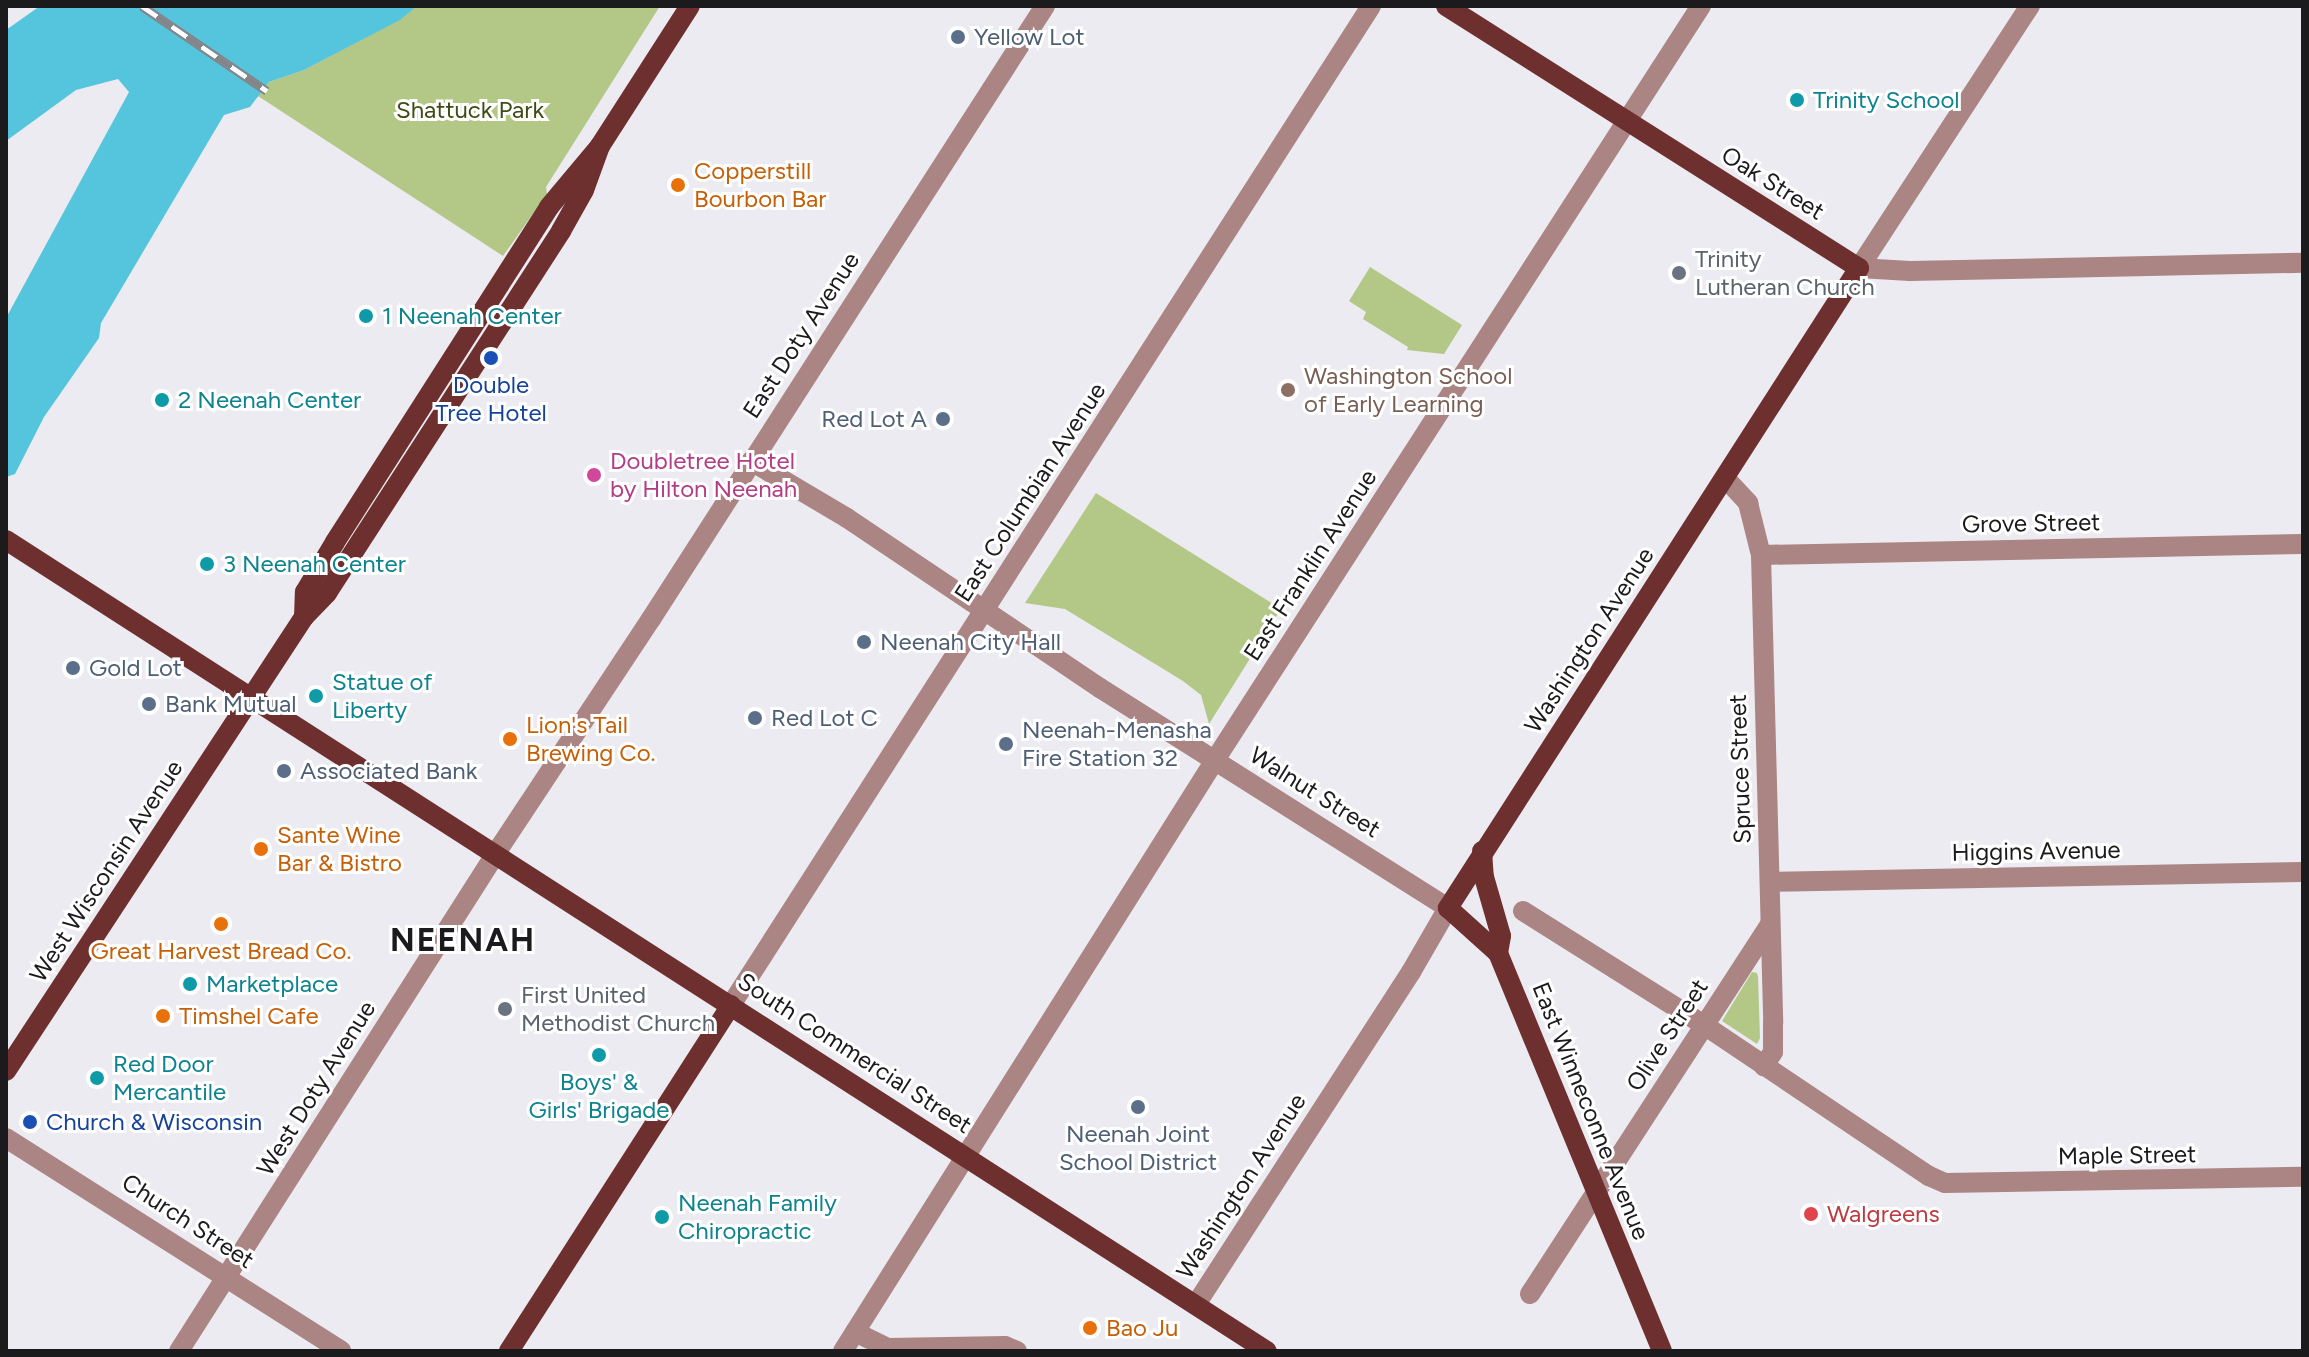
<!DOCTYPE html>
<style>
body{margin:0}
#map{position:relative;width:2309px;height:1357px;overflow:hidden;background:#ecebf1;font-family:Figtree,sans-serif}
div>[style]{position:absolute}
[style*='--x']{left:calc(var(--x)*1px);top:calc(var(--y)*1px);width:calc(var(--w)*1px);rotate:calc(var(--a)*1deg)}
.green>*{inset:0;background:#b3c786}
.water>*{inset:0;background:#55c4dd}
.minor>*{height:20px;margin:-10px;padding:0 10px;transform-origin:10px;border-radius:10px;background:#ab8583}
.major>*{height:20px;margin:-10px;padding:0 10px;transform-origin:10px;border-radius:10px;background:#6e2f2f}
.rail>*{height:9px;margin-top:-4.5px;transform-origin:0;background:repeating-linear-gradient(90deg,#fff 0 18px,#858488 0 36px);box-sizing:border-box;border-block:2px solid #858488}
.dots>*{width:22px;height:22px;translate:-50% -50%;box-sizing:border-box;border:4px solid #fff;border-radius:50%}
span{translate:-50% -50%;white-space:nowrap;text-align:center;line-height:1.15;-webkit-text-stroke:6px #fff;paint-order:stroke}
.service-label{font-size:24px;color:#4e5e75}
.left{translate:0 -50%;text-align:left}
.right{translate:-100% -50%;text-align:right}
.culture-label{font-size:24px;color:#0d838f}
.park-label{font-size:24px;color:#3e4c13}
.food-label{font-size:24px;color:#c56008}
.street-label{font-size:24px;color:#1b1b1d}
.worship-label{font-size:24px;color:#5b616d}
.education-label{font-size:24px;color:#785e54}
.transit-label{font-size:24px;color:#164399}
.hotel-label{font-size:24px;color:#b23c85}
.health-label{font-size:24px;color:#be3a42}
.district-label{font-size:32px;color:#1b1b1d;font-weight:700;letter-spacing:2px}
.frame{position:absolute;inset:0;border:8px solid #1b1b1d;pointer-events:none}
</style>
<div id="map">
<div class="green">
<div style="clip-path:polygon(417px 6px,660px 6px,546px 187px,547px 194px,503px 256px,258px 96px,269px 82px,304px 70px,399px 20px)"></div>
<div style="clip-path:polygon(1370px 267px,1462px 325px,1444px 354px,1407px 350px,1408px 347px,1363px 319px,1366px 312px,1349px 301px)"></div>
<div style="clip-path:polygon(1096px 493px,1281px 609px,1209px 724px,1201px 695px,1183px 681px,1065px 609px,1025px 603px)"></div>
<div style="clip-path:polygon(1752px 972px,1757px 973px,1758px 977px,1760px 1038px,1757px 1044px,1722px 1021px)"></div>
</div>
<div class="water">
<div style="clip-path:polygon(40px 6px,417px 6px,400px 20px,304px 70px,269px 82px,250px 107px,224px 115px,101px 323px,99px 338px,44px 417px,15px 474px,6px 477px,6px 318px,129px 92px,118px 79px,76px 90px,6px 141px,6px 30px)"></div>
</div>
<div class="minor">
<div style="--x:1859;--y:268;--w:51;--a:3.4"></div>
<div style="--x:1910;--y:271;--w:393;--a:-1.2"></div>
<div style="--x:1859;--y:268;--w:313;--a:-56.9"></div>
<div style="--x:751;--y:461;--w:112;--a:30.7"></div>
<div style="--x:847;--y:518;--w:305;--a:33.9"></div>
<div style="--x:1100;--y:688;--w:412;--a:32.3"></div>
<div style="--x:1448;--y:908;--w:74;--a:120"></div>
<div style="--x:1411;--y:972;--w:396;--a:122.9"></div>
<div style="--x:1726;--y:479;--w:33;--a:47"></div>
<div style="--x:1748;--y:503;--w:54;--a:76"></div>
<div style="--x:1761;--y:555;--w:468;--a:88.5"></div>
<div style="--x:1773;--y:1023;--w:29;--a:90"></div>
<div style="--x:1773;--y:1052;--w:17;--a:123"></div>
<div style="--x:1761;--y:555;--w:542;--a:-1.16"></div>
<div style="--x:1770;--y:882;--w:533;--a:-1.07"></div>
<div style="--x:1523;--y:911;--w:214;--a:32.2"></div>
<div style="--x:1704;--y:1025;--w:271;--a:33.9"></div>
<div style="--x:1929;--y:1176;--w:17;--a:24"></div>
<div style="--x:1945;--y:1183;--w:358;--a:-1"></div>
<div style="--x:731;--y:1005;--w:1186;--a:-57.35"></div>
<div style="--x:6;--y:1138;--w:397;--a:32.4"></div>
<div style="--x:1530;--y:1294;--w:440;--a:-57"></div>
<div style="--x:855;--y:1332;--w:37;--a:26"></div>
<div style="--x:888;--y:1348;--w:117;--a:-1"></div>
<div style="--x:1005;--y:1346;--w:13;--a:23"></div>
<div style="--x:179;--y:1351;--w:590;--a:-57.52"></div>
<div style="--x:496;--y:853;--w:281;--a:-56.5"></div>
<div style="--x:651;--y:619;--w:729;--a:-57.27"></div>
<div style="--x:843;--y:1351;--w:698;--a:-57.81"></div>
<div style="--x:1215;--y:760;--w:897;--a:-57.2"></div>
</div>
<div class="major">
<div style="--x:1446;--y:6;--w:489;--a:32.4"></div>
<div style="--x:1859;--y:268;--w:761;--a:122.71"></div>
<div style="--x:1448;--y:908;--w:67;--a:42"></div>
<div style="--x:1498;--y:953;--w:430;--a:67.6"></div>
<div style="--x:6;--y:540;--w:1499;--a:32.75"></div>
<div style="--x:304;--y:617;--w:25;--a:-88"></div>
<div style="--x:305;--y:592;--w:58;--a:-59"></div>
<div style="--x:335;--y:542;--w:398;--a:-57.4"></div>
<div style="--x:549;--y:207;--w:80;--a:-50.1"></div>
<div style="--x:600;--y:146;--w:166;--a:-57.3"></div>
<div style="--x:1482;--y:851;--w:26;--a:86"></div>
<div style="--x:1484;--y:877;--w:61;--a:73.9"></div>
<div style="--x:1501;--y:936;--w:17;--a:100"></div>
<div style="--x:6;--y:1071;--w:543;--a:-56.72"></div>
<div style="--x:304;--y:617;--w:33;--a:-46"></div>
<div style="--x:327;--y:593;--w:431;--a:-57.1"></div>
<div style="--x:561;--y:231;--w:47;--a:-60.7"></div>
<div style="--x:584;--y:190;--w:47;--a:-70"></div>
<div style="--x:509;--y:1351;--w:411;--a:-57.3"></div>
</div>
<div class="rail">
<div style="--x:142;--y:6;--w:151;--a:34.2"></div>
</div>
<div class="dots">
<div style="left:958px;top:37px;background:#5c6f8a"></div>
<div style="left:1797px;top:100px;background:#0f9aa8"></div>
<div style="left:678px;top:185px;background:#e8710a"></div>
<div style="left:1679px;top:273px;background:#6b7280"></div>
<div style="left:366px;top:316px;background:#0f9aa8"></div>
<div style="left:491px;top:358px;background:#1a4fb4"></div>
<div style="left:1288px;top:390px;background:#8d6e63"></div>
<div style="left:162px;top:400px;background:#0f9aa8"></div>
<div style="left:943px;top:419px;background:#5c6f8a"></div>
<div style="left:594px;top:475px;background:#d1479c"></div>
<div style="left:207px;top:564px;background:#0f9aa8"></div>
<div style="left:864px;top:642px;background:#5c6f8a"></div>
<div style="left:73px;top:668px;background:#5c6f8a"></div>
<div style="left:316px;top:696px;background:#0f9aa8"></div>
<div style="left:149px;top:704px;background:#5c6f8a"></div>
<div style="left:755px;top:718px;background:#5c6f8a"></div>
<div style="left:510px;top:739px;background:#e8710a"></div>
<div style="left:1006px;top:744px;background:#5c6f8a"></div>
<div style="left:284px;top:771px;background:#5c6f8a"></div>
<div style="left:261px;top:849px;background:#e8710a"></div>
<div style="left:221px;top:924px;background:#e8710a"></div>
<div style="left:190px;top:984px;background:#0f9aa8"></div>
<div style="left:505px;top:1009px;background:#6b7280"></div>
<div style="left:163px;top:1016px;background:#e8710a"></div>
<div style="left:599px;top:1055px;background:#0f9aa8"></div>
<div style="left:97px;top:1078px;background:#0f9aa8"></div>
<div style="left:1138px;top:1107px;background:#5c6f8a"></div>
<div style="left:30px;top:1122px;background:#1a4fb4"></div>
<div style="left:1811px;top:1214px;background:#e0444e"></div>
<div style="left:662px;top:1217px;background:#0f9aa8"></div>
<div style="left:1090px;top:1328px;background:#e8710a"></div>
</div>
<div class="service-label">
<span class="left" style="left:974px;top:37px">Yellow Lot</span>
<span class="right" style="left:927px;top:419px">Red Lot A</span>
<span class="left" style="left:880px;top:642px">Neenah City Hall</span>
<span class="left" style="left:89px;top:668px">Gold Lot</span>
<span class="left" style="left:165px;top:704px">Bank Mutual</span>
<span class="left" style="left:771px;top:718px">Red Lot C</span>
<span class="left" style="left:1022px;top:744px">Neenah-Menasha<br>Fire Station 32</span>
<span class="left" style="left:300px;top:771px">Associated Bank</span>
<span style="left:1138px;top:1148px">Neenah Joint<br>School District</span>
</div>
<div class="culture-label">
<span class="left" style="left:1813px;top:100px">Trinity School</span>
<span class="left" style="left:382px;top:316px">1 Neenah Center</span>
<span class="left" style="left:178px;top:400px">2 Neenah Center</span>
<span class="left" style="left:223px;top:564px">3 Neenah Center</span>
<span class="left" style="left:332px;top:696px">Statue of<br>Liberty</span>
<span class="left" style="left:206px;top:984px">Marketplace</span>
<span class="left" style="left:113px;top:1078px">Red Door<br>Mercantile</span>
<span style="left:599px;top:1096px">Boys' &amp;<br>Girls' Brigade</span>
<span class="left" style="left:678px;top:1217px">Neenah Family<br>Chiropractic</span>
</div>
<div class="park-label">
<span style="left:470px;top:110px">Shattuck Park</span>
</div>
<div class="food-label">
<span class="left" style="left:694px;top:185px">Copperstill<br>Bourbon Bar</span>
<span class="left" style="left:526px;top:739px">Lion's Tail<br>Brewing Co.</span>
<span class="left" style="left:277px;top:849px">Sante Wine<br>Bar &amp; Bistro</span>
<span style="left:221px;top:951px">Great Harvest Bread Co.</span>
<span class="left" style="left:179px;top:1016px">Timshel Cafe</span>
<span class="left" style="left:1106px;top:1328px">Bao Ju</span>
</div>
<div class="street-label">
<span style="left:1773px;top:183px;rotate:32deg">Oak Street</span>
<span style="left:801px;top:335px;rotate:-57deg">East Doty Avenue</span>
<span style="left:1030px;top:492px;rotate:-57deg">East Columbian Avenue</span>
<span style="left:2031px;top:523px;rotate:-1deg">Grove Street</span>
<span style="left:1310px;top:565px;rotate:-57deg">East Franklin Avenue</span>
<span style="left:1589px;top:640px;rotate:-57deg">Washington Avenue</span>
<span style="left:1740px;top:769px;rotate:-92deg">Spruce Street</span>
<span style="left:1315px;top:792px;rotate:32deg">Walnut Street</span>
<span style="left:2036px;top:851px;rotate:-1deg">Higgins Avenue</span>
<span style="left:106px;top:871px;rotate:-57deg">West Wisconsin Avenue</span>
<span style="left:1667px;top:1035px;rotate:-57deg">Olive Street</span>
<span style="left:855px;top:1053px;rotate:33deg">South Commercial Street</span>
<span style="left:316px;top:1088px;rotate:-58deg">West Doty Avenue</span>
<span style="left:1591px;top:1111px;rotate:68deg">East Winneconne Avenue</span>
<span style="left:2127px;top:1155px;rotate:-1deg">Maple Street</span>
<span style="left:1241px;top:1186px;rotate:-57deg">Washington Avenue</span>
<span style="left:188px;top:1221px;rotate:33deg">Church Street</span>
</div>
<div class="worship-label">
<span class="left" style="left:1695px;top:273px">Trinity<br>Lutheran Church</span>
<span class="left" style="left:521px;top:1009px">First United<br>Methodist Church</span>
</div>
<div class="education-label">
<span class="left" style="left:1304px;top:390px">Washington School<br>of Early Learning</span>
</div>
<div class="transit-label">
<span style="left:491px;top:399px">Double<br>Tree Hotel</span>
<span class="left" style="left:46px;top:1122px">Church &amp; Wisconsin</span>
</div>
<div class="hotel-label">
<span class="left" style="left:610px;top:475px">Doubletree Hotel<br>by Hilton Neenah</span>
</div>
<div class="health-label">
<span class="left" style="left:1827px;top:1214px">Walgreens</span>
</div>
<div class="district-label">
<span style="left:463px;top:940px">NEENAH</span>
</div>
<div class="frame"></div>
</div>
